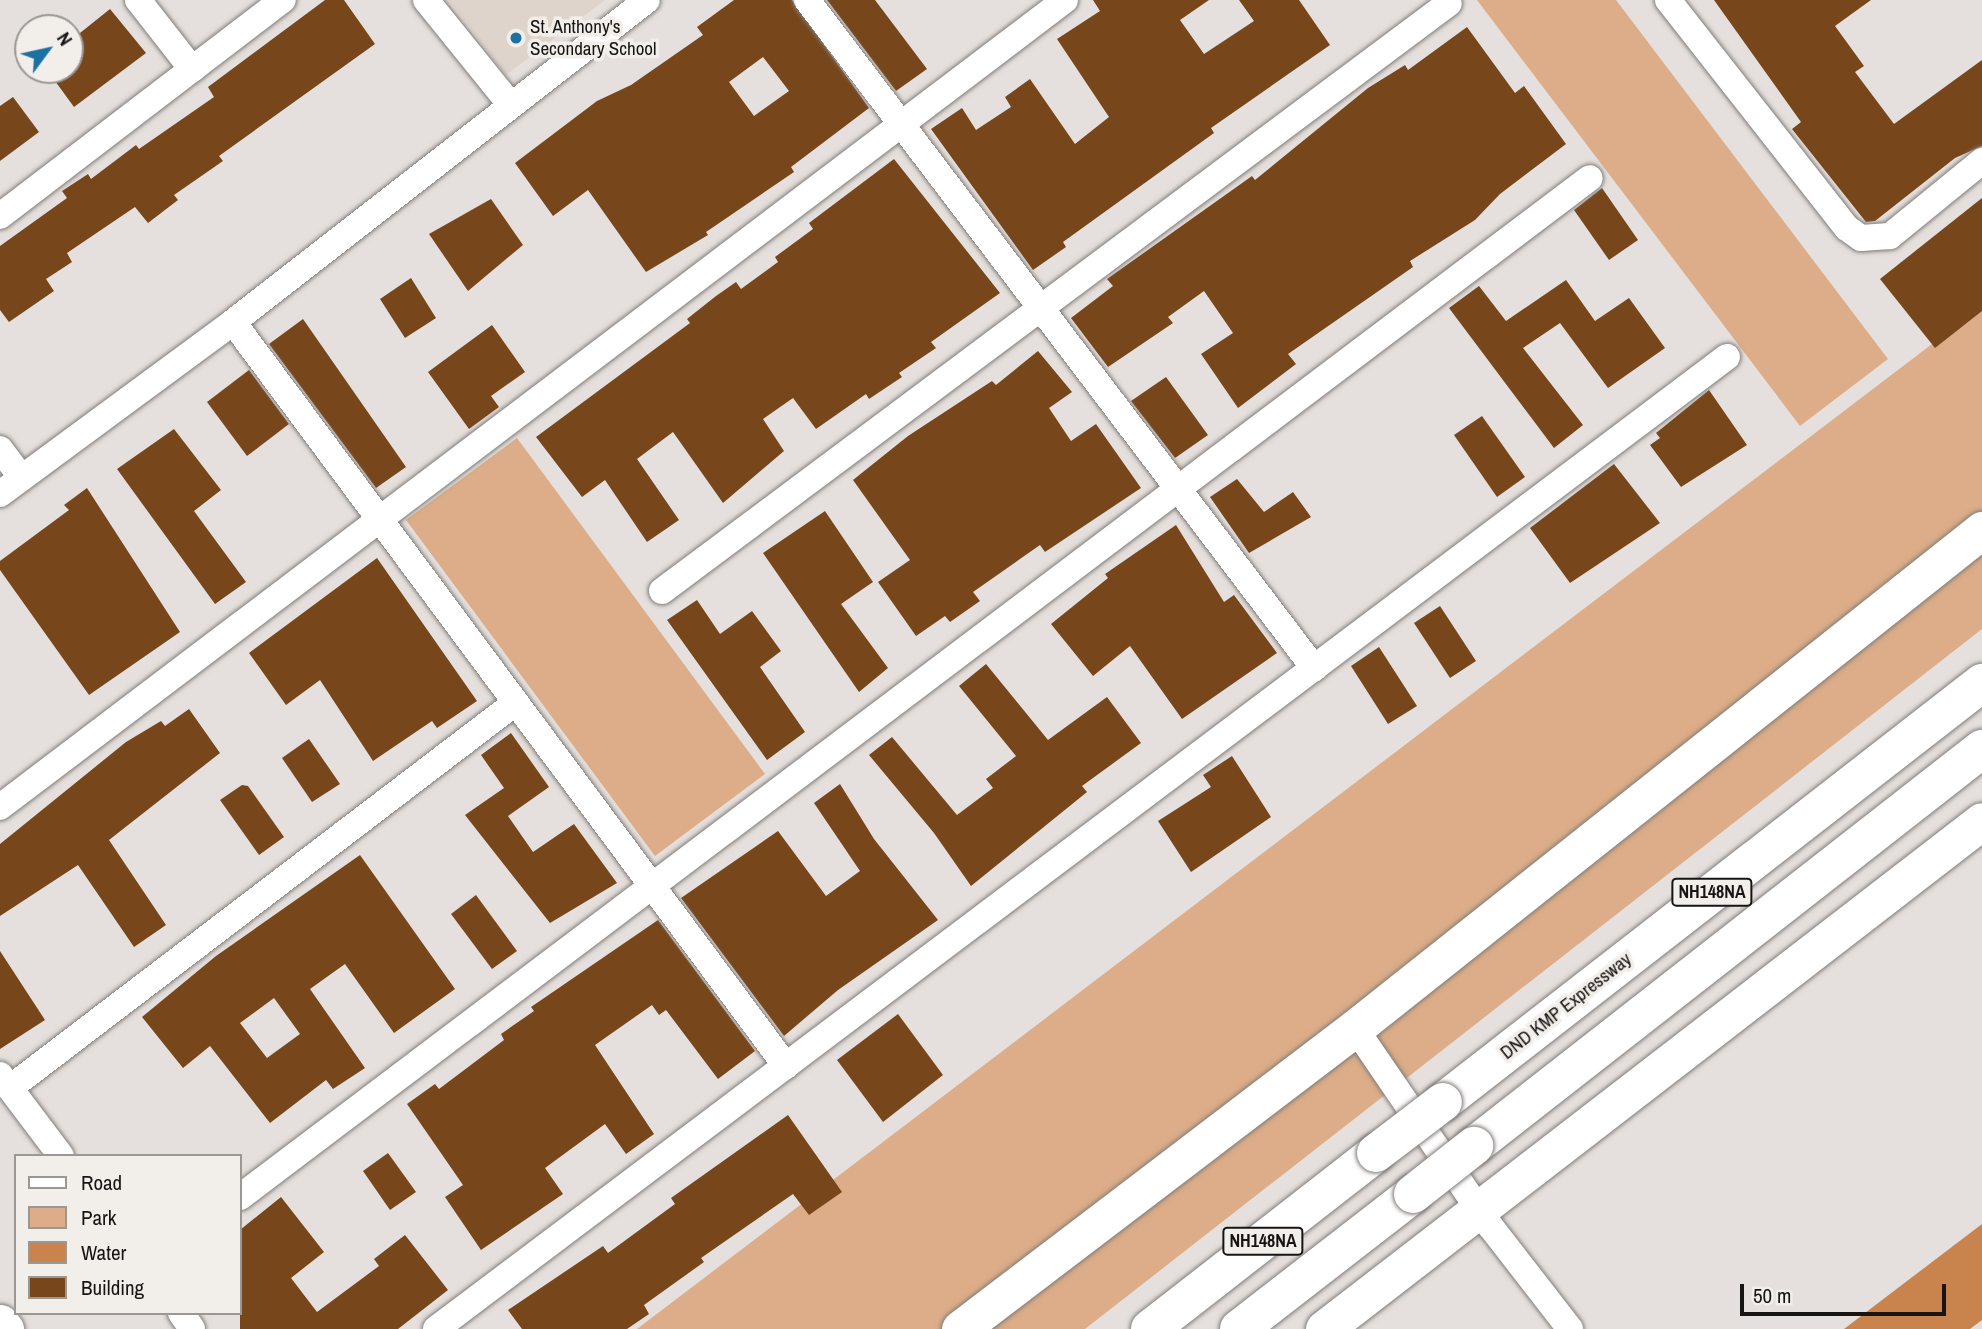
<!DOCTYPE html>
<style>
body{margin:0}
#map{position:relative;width:1982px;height:1329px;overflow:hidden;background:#e5e0dd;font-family:"Archivo Narrow",sans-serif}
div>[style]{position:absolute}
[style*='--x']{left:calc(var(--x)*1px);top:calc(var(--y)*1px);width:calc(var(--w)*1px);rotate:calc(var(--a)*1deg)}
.built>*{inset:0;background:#dfd4cb}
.green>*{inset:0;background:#dcad88}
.water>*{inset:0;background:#c8844c}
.building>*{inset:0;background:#77461a}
.roads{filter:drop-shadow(0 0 2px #817c79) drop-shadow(0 0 2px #817c79)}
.street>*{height:26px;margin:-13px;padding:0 13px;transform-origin:13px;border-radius:13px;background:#fff}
.secondary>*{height:37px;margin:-18.5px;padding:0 18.5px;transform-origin:18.5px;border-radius:18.5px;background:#fff}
.highway>*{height:38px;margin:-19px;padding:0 19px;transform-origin:19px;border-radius:19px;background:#fff}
.bridges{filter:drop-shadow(0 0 2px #817c79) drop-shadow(0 0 2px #817c79)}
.highway-bridge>*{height:38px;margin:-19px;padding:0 19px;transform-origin:19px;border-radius:19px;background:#fff}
.dots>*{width:19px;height:19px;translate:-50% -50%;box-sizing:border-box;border:4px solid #f2eeea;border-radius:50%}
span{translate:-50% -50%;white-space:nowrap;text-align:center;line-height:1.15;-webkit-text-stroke:7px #f2eeea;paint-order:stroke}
.shield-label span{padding:2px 5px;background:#f2eeea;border:2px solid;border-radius:5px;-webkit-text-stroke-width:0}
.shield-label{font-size:18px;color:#171514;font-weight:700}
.poi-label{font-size:19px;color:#171514}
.left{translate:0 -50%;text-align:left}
.street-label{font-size:19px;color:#171514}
.legend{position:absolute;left:14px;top:1154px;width:228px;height:161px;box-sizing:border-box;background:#f2eeea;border:2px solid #9a9794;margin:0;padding:9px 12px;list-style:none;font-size:21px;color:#171514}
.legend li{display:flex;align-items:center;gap:14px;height:35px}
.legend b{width:35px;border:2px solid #9a9794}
.north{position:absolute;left:14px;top:14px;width:70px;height:70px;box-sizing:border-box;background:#f2eeea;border:2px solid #9a9794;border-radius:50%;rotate:57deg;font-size:19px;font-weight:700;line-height:28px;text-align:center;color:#171514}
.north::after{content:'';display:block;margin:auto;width:24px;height:32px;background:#1b72a2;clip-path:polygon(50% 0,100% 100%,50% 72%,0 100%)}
.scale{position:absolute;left:1740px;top:1284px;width:206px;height:32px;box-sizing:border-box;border:4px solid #171514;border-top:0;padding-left:9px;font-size:21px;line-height:24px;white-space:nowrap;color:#171514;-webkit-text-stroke:5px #f2eeea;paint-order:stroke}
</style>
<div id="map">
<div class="built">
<div style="clip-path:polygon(449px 0,605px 0,506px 75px)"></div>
</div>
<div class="green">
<div style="clip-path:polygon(1477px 0,1616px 0,1888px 359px,1800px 426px)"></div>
<div style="clip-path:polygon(1982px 306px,1982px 629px,1085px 1329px,637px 1329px)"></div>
<div style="clip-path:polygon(517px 438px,765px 774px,655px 856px,406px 520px)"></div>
</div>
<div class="water">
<div style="clip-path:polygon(1982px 1224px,1982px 1320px,1970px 1329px,1844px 1329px)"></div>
</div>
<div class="building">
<div style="clip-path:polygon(325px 0,344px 0,375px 44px,219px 156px,223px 161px,174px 195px,178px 200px,148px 223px,135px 207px,67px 253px,72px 262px,46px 279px,54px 291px,9px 322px,0 310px,0 246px,67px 198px,62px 191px,88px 174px,91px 179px,136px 145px,139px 149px,214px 97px,208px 87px)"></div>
<div style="clip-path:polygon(evenodd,734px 0,792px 0,869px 108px,791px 167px,794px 172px,706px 232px,708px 235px,646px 272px,588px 190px,553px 216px,515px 163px,597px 101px,631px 85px,703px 35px,697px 27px,734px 0,763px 57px,789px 91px,754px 116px,729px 82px,763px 57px)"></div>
<div style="clip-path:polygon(827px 0,875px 0,927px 69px,896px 91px)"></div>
<div style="clip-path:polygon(1093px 0,1209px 0,1180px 20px,1204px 54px,1254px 21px,1239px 0,1299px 0,1330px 45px,1211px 128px,1214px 133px,1063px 242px,1066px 247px,1033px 270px,931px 129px,962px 108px,976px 130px,1011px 107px,1005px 97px,1030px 79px,1075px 144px,1109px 117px,1057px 39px,1100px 11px)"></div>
<div style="clip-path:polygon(1714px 0,1871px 0,1835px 26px,1864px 66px,1855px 72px,1894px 124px,1982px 60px,1982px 146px,1955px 158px,1875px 221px,1866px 222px,1792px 129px,1801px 122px)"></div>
<div style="clip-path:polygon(110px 9px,146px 53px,74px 107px,47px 70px,70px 70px,70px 41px)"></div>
<div style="clip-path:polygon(1467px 27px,1515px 93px,1524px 86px,1566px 144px,1500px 194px,1475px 220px,1410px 261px,1413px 267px,1288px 354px,1296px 364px,1238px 408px,1201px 354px,1233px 333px,1204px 291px,1168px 317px,1173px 323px,1108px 367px,1071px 318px,1113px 286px,1107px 279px,1252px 176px,1255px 180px,1368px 88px,1405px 65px,1408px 70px)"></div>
<div style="clip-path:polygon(13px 97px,39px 132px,0 161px,0 106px)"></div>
<div style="clip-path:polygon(894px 159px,1000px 293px,931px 342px,936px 348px,899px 373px,902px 377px,869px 399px,866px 394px,816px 429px,793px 398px,763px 419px,784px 451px,723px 503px,673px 432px,637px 459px,679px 520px,647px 542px,605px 480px,582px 497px,536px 437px,690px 323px,687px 319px,716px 296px,736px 282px,741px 289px,778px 262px,775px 257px,813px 229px,809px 223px)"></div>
<div style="clip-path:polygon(1602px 188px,1638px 240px,1609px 260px,1574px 210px)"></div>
<div style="clip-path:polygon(1982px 198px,1982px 311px,1935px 348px,1880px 279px)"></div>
<div style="clip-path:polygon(491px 199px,523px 245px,468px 291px,429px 234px)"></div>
<div style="clip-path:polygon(411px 278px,436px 318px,405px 338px,380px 299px)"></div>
<div style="clip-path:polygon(1566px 280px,1595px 321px,1629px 298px,1665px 348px,1608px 388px,1560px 323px,1523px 348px,1583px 425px,1554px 448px,1449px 308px,1479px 286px,1506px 321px)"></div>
<div style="clip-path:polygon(303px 319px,406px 467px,376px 488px,269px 344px)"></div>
<div style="clip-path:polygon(492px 325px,525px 372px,491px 396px,499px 407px,469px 429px,428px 372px)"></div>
<div style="clip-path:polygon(1038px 351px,1072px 392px,1049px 408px,1071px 441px,1096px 424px,1141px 488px,1045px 552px,1040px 545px,973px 592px,980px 601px,950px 622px,945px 616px,916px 636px,878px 582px,910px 560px,853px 480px,908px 436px,992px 381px,996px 385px)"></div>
<div style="clip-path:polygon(249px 370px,289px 424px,247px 456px,207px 402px)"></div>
<div style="clip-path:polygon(1166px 377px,1208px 435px,1175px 458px,1131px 401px)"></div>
<div style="clip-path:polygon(1709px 390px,1747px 445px,1681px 487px,1650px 445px,1660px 438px,1656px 433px)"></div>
<div style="clip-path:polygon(1482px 416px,1525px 477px,1497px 497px,1454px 435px)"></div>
<div style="clip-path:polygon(174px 429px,221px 490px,194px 511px,246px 582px,215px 604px,117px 469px)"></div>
<div style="clip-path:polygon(1614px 464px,1660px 523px,1570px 583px,1530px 528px)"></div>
<div style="clip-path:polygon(1237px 479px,1264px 512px,1293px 492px,1311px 517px,1249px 553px,1210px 497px)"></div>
<div style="clip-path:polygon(87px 488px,180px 632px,89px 695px,0 570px,0 561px,69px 510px,64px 505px)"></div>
<div style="clip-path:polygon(825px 511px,873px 582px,841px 604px,888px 668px,859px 692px,763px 553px)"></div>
<div style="clip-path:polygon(1176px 525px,1224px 602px,1234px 595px,1277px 653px,1182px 719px,1130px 646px,1093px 676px,1051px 624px,1108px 578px,1105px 574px)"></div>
<div style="clip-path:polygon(377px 558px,477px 701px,437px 728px,432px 721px,373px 761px,320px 680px,286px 705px,249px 653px)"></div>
<div style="clip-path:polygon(697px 600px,720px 634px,752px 611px,781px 651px,760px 667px,805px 732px,767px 760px,667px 620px)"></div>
<div style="clip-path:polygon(1440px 606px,1476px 661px,1450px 678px,1414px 623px)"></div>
<div style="clip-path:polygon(1379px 647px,1417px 706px,1388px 724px,1351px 666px)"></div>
<div style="clip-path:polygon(986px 664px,1048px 740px,1107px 697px,1141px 743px,1082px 786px,1087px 792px,971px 886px,934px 833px,869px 755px,892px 737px,957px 815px,993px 788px,986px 779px,1016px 756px,959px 686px)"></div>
<div style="clip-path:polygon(189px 709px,220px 753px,109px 840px,166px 925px,134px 947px,78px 865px,0 916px,0 844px,126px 742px,161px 721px,165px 726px)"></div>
<div style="clip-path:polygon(511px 733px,549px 787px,508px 816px,533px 852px,574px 824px,617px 883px,550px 923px,465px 815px,504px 788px,481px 755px)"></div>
<div style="clip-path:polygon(309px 739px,340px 784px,312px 802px,282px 758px)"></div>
<div style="clip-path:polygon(1232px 756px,1271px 817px,1191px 872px,1158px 821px,1211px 787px,1203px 775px)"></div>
<div style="clip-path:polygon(840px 784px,874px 839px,938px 920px,838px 990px,784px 1036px,681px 898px,778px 831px,826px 896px,860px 871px,814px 803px)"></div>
<div style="clip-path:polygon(242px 785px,248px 786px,284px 837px,259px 855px,220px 800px)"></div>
<div style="clip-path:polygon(evenodd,360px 855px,455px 989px,394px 1033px,345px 964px,310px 989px,365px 1068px,333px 1089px,326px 1080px,270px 1123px,210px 1046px,183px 1068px,142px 1017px,216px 956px,360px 855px,274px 998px,300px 1034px,267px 1058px,240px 1023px,274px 998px)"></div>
<div style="clip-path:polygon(476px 895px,517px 951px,492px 969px,451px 914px)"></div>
<div style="clip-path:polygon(658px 920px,755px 1051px,718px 1079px,666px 1010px,659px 1015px,652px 1005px,595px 1045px,654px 1134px,626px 1154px,605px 1124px,545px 1168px,563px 1194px,481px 1250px,445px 1197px,463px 1185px,407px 1104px,435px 1084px,439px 1089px,504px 1040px,501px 1034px,534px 1011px,531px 1007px)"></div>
<div style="clip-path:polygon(0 951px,45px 1020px,0 1049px)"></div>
<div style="clip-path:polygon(898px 1014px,943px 1075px,883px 1122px,837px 1060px)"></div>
<div style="clip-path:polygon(788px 1115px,842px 1192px,809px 1215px,793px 1194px,701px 1258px,704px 1262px,644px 1305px,649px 1314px,627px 1329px,522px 1329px,508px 1310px,603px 1246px,608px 1253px,675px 1204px,671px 1198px)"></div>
<div style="clip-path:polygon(388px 1153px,416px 1192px,390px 1210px,363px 1171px)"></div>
<div style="clip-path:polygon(281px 1197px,324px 1252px,291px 1278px,317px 1312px,379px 1266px,374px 1259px,405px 1235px,448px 1290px,398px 1329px,240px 1329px,240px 1230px)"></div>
</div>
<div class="roads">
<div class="street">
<div style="--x:138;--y:0;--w:88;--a:52"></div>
<div style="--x:426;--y:0;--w:134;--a:51.1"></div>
<div style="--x:807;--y:0;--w:839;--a:52.8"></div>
<div style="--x:1668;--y:0;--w:290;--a:51.9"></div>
<div style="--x:1847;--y:228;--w:17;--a:36"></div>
<div style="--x:1861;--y:238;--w:29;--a:-4"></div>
<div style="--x:1890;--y:236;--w:119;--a:-39.2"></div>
<div style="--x:0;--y:216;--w:356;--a:-37.4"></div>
<div style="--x:233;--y:322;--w:927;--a:53.38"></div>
<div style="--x:0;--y:449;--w:36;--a:53"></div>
<div style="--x:0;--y:494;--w:290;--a:-36.4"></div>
<div style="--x:233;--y:322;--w:524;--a:-37.87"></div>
<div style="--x:662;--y:591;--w:982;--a:-36.76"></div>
<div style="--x:0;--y:807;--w:1336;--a:-37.15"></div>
<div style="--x:1355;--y:1028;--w:241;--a:55.7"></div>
<div style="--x:1491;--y:1227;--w:129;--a:52.2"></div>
<div style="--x:0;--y:1075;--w:101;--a:53"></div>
<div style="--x:10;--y:1088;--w:635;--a:-37.32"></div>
<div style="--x:240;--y:1197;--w:1691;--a:-37.05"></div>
<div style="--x:181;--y:1313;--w:19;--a:55"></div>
<div style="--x:436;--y:1329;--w:1616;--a:-36.98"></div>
</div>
<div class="secondary">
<div style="--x:0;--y:1323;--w:8;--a:50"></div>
<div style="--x:960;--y:1329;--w:497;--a:-37.3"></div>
<div style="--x:1355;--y:1028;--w:801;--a:-38.46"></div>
<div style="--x:1324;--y:1329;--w:831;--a:-37.67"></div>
</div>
<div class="highway">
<div style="--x:1443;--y:1102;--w:683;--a:-37.86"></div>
<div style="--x:1474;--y:1146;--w:645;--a:-38.01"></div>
<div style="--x:1150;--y:1329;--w:286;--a:-37.9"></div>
<div style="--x:1239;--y:1329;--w:220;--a:-37.8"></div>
</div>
</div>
<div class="bridges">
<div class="highway-bridge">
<div style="--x:1376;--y:1153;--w:84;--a:-37.3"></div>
<div style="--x:1413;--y:1194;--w:78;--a:-38.2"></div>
</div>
</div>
<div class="dots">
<div style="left:516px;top:38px;background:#1b72a2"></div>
</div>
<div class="shield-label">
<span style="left:1712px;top:892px">NH148NA</span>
<span style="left:1263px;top:1241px">NH148NA</span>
</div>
<div class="poi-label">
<span class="left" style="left:530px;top:38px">St. Anthony's<br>Secondary School</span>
</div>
<div class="street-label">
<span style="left:1566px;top:1006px;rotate:-38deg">DND KMP Expressway</span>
</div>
<ul class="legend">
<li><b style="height:9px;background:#fff"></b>Road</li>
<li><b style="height:19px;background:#dcad88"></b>Park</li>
<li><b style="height:19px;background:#c8844c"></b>Water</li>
<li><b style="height:19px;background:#77461a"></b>Building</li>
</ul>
<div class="north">N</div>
<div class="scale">50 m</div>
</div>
